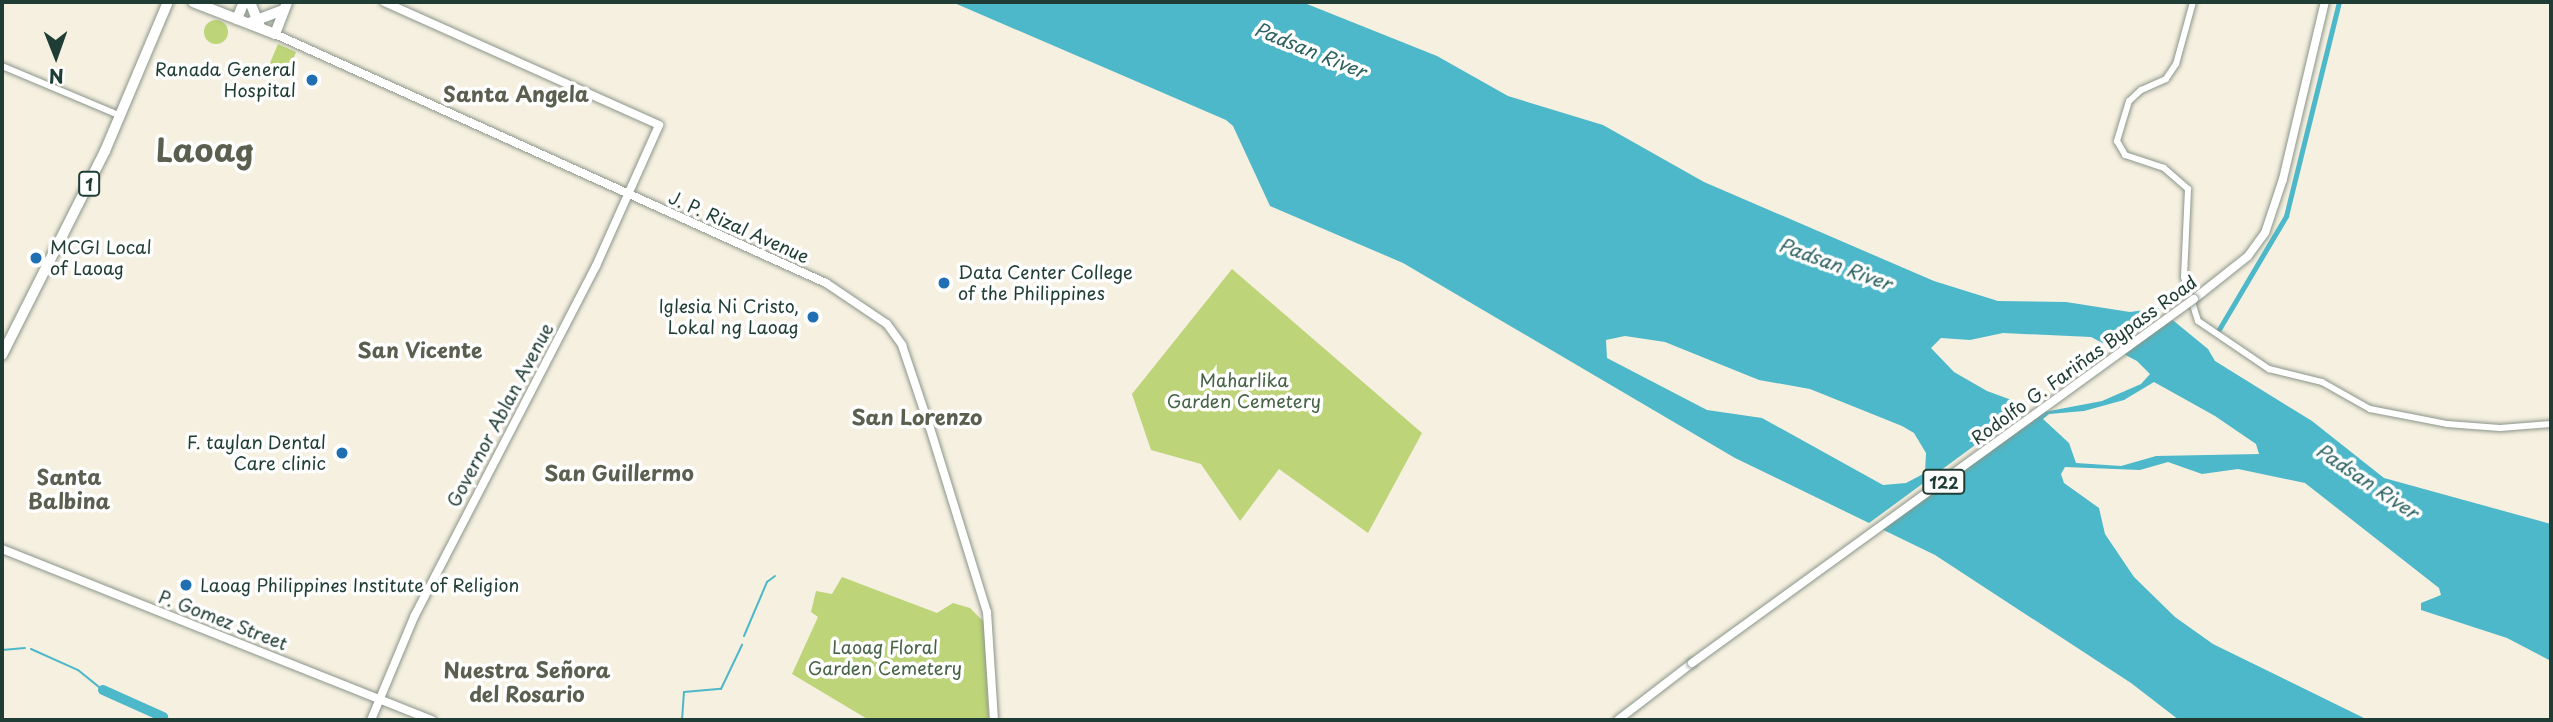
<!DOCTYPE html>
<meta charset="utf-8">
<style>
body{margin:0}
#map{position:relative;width:2553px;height:722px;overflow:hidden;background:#f6f0e0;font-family:"Playpen Sans",sans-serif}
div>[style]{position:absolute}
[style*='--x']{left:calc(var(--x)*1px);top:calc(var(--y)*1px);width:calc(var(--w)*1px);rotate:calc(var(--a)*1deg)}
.green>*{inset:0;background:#bdd478}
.round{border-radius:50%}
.water>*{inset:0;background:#4db8c9}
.pier>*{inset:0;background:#f6f0e0}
.stream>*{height:2px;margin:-1px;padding:0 1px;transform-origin:1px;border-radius:1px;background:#4db8c9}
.canal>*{height:5px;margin:-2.5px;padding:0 2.5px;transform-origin:2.5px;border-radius:2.5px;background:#4db8c9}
.river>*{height:10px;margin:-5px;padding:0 5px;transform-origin:5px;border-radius:5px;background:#4db8c9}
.roads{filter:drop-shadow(0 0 2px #8a968a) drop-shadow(0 0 2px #8a968a)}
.minor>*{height:6px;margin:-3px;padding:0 3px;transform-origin:3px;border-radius:3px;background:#fff}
.major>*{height:8px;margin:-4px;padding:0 4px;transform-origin:4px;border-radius:4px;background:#fff}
.highway>*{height:10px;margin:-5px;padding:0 5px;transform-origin:5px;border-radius:5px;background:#fff}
.bridges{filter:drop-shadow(0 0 2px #8a968a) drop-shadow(0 0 2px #8a968a)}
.major-bridge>*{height:8px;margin:-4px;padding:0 4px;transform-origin:4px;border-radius:4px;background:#fff}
.dots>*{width:19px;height:19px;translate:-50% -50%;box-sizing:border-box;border:4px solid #fff;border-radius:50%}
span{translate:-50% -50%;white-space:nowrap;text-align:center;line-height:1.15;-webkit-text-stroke:7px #fff;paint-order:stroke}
.shield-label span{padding:2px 5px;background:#fff;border:2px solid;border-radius:5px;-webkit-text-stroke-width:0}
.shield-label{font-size:16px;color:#1f3d34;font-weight:700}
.poi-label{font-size:18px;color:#1f3d34}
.right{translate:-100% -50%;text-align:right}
.left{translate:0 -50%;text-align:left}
.street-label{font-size:18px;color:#1f3d34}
.park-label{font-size:18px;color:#466345}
.water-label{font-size:19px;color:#2d6261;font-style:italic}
.quarter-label{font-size:21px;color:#5a5f4f;font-weight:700}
.town-label{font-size:32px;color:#5a5f4f;font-weight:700}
.frame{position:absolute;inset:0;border:4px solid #1f3d34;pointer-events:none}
.north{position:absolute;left:21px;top:21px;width:70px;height:70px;-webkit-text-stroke:5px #fff;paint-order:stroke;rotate:179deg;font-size:19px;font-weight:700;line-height:28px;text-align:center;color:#1f3d34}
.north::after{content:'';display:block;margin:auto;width:24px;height:32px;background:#1f3d34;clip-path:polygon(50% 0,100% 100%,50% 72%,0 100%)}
</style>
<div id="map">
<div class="green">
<div class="round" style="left:204px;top:20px;width:24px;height:24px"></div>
<div style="clip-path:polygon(278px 44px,296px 52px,286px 78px,276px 74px,270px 63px)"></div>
<div style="clip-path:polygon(1232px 269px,1422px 433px,1368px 533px,1279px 469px,1240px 521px,1201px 464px,1151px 450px,1132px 394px)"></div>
<div style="clip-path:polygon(842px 577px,937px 613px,953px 603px,970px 608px,984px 622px,989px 720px,869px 720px,792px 674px,818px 617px,811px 612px,816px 591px,832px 594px)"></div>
</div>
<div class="water">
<div style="clip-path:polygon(evenodd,952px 2px,1302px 2px,1437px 56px,1508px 96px,1603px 125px,1704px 182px,1934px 281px,1998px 301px,2066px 302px,2130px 312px,2158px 308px,2208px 349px,2215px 361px,2312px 421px,2384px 478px,2551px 524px,2551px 661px,2507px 638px,2421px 610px,2421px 603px,2441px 595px,2439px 588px,2305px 483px,2238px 469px,2202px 474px,2168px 462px,2140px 470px,2065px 467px,2061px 474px,2064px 483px,2099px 508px,2105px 534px,2134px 577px,2175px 617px,2213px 644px,2368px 720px,2179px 720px,2131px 683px,1935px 555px,1735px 458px,1403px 263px,1270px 206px,1233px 126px,1226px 120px,952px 2px,2003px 333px,2091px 337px,2137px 361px,2150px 374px,2141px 384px,2102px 401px,2044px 412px,1987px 391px,1954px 372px,1931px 348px,1941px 338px,1970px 340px,2003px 333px,952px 2px,1625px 336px,1665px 342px,1759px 380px,1810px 389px,1902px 426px,1914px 433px,1926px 453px,1925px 473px,1906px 483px,1883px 485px,1762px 418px,1707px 410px,1607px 358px,1606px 340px,1625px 336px,952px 2px,2154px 382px,2215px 416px,2256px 444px,2259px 454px,2156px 456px,2121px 466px,2076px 463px,2069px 443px,2043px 419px,2049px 414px,2084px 411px,2124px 400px,2154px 382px)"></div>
</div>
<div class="pier">
<div style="clip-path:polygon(2162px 307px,2176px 317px,2122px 356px,2107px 348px)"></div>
<div style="clip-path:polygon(2031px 404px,2044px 408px,1878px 532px,1865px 526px)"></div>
</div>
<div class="stream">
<div style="--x:744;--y:636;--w:59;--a:-66.9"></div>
<div style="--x:767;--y:582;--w:10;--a:-37"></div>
<div style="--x:31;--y:649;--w:51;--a:24.1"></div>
<div style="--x:78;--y:670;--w:32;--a:39"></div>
<div style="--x:2;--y:650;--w:23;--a:-5"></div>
<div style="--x:682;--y:720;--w:28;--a:-86"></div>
<div style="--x:684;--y:692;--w:37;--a:-5"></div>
<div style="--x:721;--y:689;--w:49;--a:-64.5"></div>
</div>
<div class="canal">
<div style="--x:2218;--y:331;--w:134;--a:-59.4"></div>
<div style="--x:2286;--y:216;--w:220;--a:-76.1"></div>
</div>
<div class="river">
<div style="--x:103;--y:690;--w:66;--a:24.2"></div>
</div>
<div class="roads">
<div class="minor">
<div style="--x:2193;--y:2;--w:64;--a:105.3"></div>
<div style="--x:2176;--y:64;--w:18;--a:124"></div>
<div style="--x:2166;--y:79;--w:27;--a:156"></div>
<div style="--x:2141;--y:90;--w:16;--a:137"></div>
<div style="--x:2129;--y:101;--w:42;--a:106.7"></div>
<div style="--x:2117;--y:141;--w:16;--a:60"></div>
<div style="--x:2125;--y:155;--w:41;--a:18.4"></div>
<div style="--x:2164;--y:168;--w:32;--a:41"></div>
<div style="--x:2188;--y:189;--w:88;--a:92.6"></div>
<div style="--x:2184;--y:277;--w:46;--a:72.3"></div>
<div style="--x:2198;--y:321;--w:86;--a:34.1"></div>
<div style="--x:2269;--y:369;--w:55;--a:13.8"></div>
<div style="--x:2322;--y:382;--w:55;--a:29.4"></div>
<div style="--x:2370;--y:409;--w:78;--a:11"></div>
<div style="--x:2447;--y:424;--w:53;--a:4.3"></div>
<div style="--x:2500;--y:428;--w:51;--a:-4.5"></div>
<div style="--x:2;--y:66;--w:129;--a:22.8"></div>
</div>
<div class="major">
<div style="--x:275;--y:34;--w:605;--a:24.32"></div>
<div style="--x:826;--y:283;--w:73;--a:33.9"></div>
<div style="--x:887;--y:324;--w:26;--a:54"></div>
<div style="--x:902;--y:345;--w:88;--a:71.4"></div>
<div style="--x:930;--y:428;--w:193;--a:72.8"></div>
<div style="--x:987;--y:612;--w:108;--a:86.3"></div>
<div style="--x:2194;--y:299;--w:69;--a:-38.5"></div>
<div style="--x:2248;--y:256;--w:29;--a:-54"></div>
<div style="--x:2265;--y:233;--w:57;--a:-71.6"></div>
<div style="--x:2283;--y:179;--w:182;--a:-76.7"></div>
<div style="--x:2;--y:549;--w:463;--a:21.7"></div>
<div style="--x:371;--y:720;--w:114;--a:-67.3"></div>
<div style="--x:415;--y:615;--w:393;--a:-62.6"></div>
<div style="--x:596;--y:266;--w:154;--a:-65.9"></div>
<div style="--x:659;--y:125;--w:301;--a:-155.9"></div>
<div style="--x:1618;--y:720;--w:93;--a:-37.6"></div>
</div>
<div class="highway">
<div style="--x:193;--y:2;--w:88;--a:21.3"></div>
<div style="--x:275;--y:34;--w:34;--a:-69"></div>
<div style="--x:250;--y:2;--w:27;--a:68"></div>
<div style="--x:237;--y:19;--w:18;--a:-68"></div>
<div style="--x:249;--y:23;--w:36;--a:-21"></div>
<div style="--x:2;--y:355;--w:229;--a:-63.2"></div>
<div style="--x:105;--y:151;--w:162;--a:-67.1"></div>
</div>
</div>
<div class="bridges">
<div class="major-bridge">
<div style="--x:1692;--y:663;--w:620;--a:-35.95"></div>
</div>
</div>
<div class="dots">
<div style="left:312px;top:80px;background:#1f6fb2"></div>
<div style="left:36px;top:258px;background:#1f6fb2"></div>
<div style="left:944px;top:283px;background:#1f6fb2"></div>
<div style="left:813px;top:317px;background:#1f6fb2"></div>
<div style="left:342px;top:453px;background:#1f6fb2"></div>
<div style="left:186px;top:585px;background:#1f6fb2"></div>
</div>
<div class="shield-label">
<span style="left:89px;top:184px">1</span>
<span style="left:1944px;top:482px">122</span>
</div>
<div class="poi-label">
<span class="right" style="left:296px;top:80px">Ranada General<br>Hospital</span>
<span class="left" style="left:50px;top:258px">MCGI Local<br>of Laoag</span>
<span class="left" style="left:958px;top:283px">Data Center College<br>of the Philippines</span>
<span class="right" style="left:799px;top:317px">Iglesia Ni Cristo,<br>Lokal ng Laoag</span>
<span class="right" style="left:326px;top:453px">F. taylan Dental<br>Care clinic</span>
<span class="left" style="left:200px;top:585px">Laoag Philippines Institute of Religion</span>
</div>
<div class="street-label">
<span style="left:739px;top:227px;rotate:24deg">J. P. Rizal Avenue</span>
<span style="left:2084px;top:360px;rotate:-36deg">Rodolfo G. Fariñas Bypass Road</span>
<span style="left:500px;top:415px;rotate:-62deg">Governor Ablan Avenue</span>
<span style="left:223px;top:620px;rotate:21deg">P. Gomez Street</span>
</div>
<div class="park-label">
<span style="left:1244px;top:391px">Maharlika<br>Garden Cemetery</span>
<span style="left:885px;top:658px">Laoag Floral<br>Garden Cemetery</span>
</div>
<div class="water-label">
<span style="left:1310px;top:50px;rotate:22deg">Padsan River</span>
<span style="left:1835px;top:264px;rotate:20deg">Padsan River</span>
<span style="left:2367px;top:481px;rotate:34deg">Padsan River</span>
</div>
<div class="quarter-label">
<span style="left:516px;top:93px">Santa Angela</span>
<span style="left:420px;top:349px">San Vicente</span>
<span style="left:917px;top:416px">San Lorenzo</span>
<span style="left:619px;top:472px">San Guillermo</span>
<span style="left:69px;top:488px">Santa<br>Balbina</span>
<span style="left:527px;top:681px">Nuestra Señora<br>del Rosario</span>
</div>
<div class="town-label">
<span style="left:205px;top:149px">Laoag</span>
</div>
<div class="frame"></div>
<div class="north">N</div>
</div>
